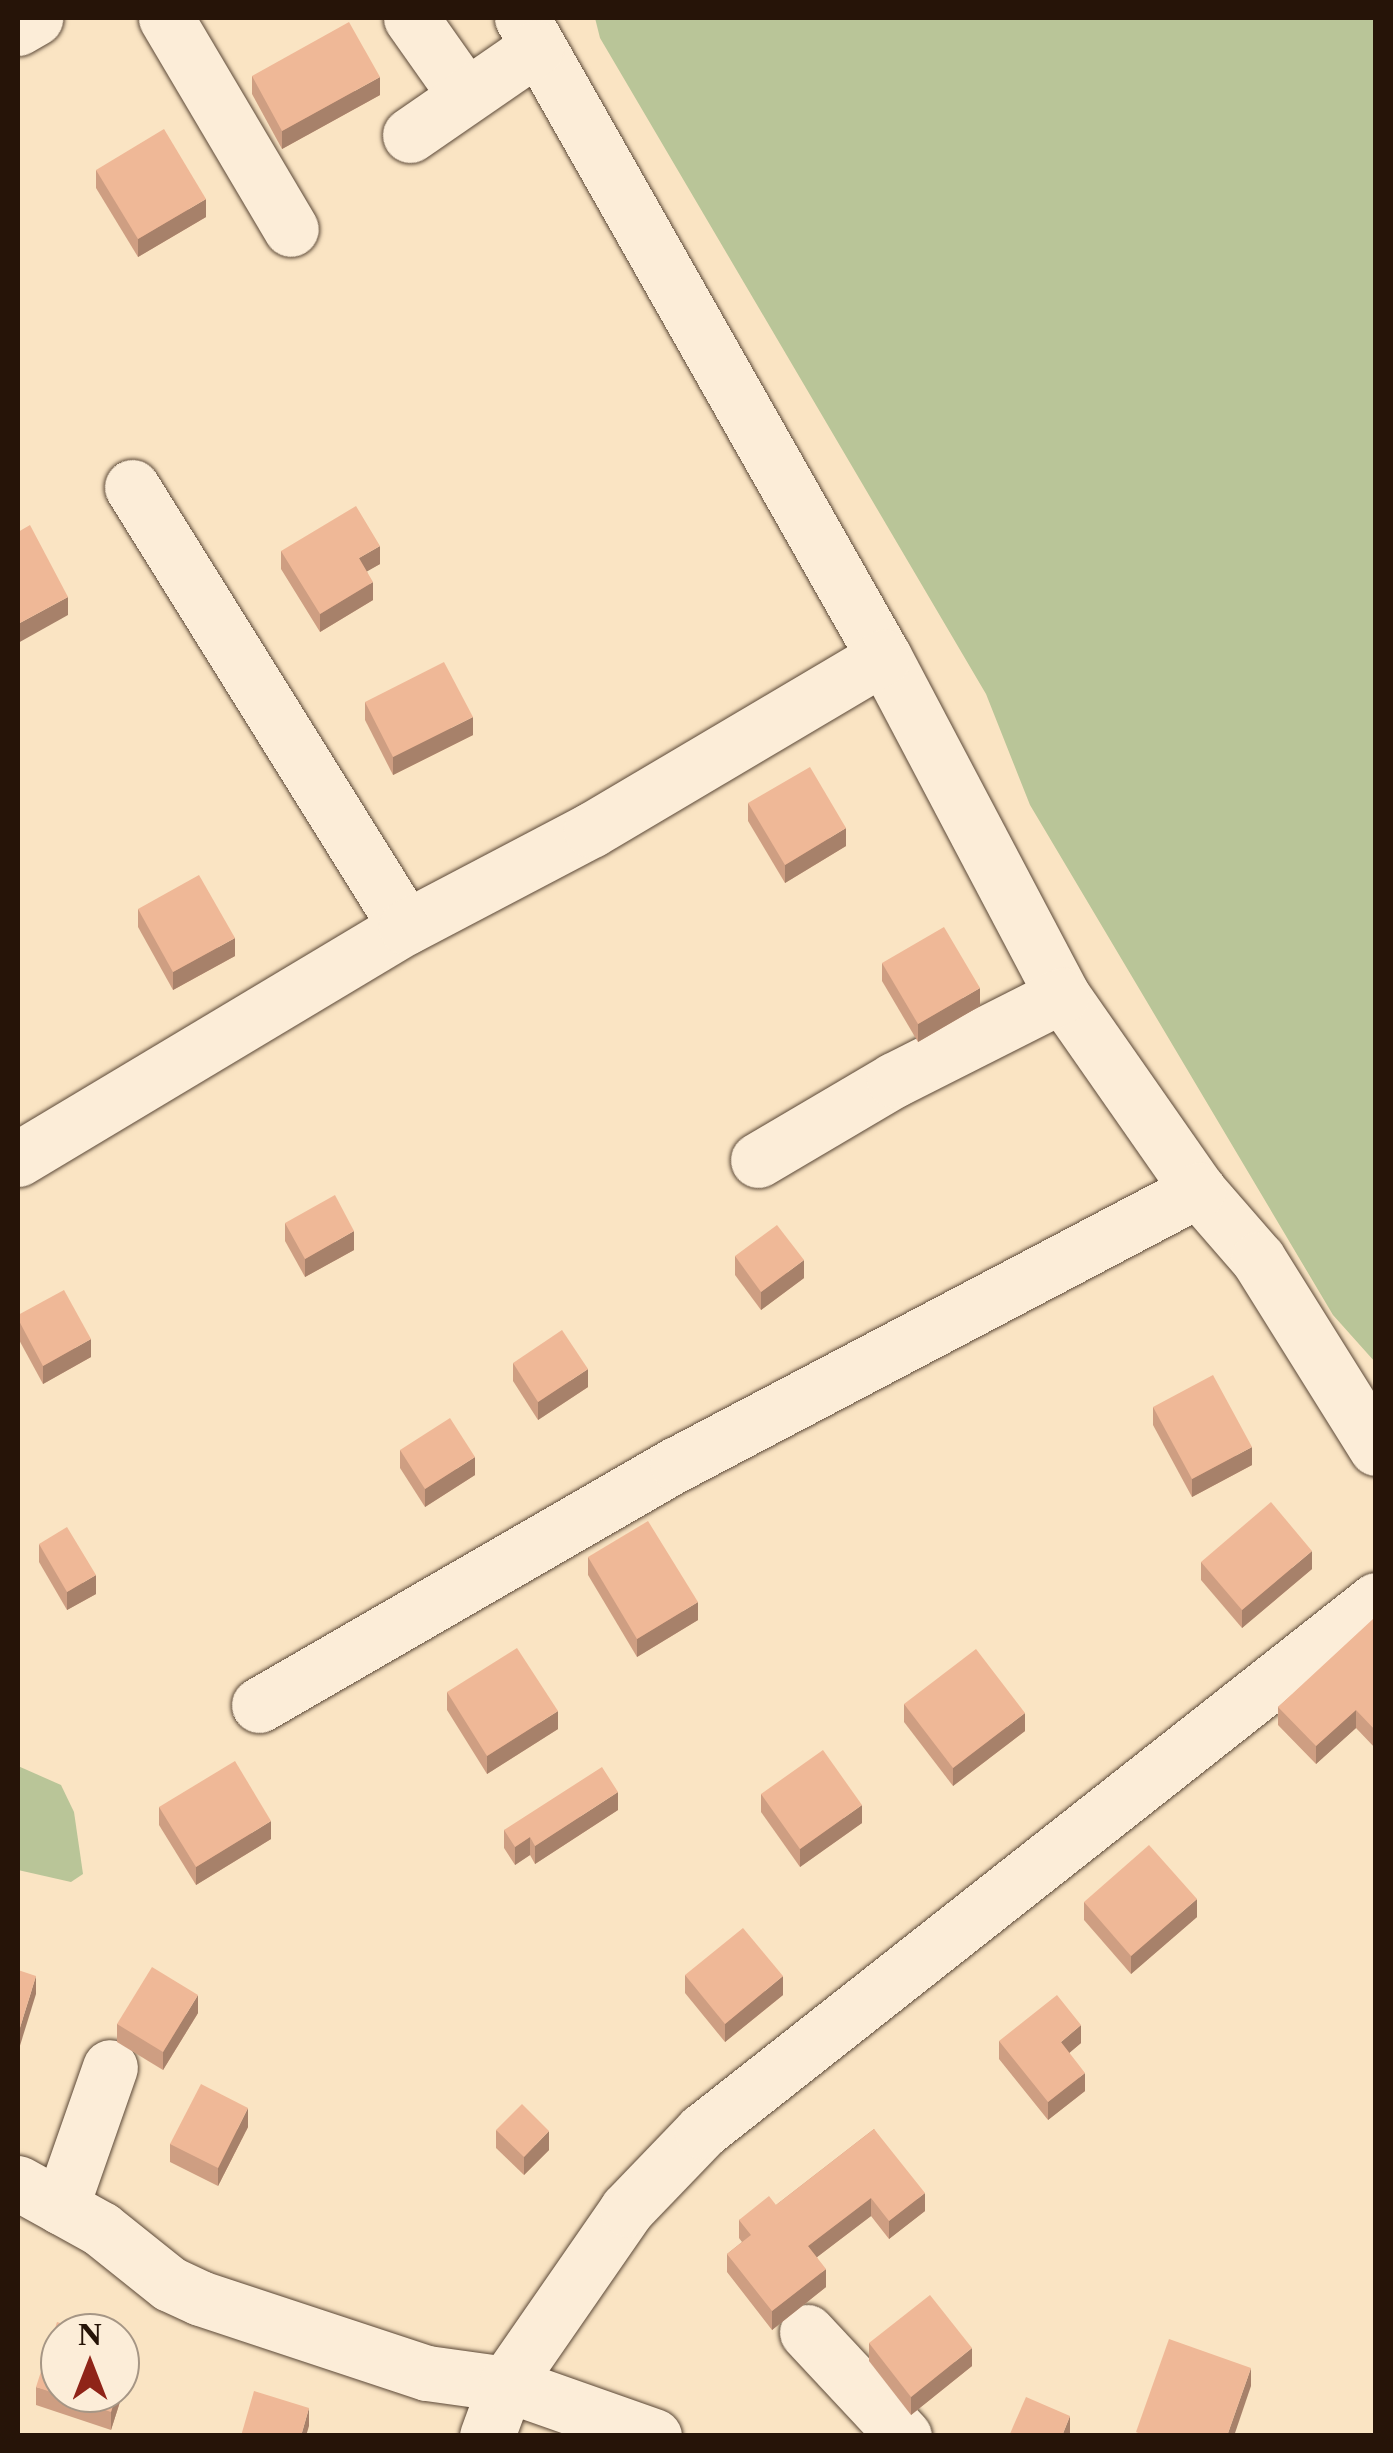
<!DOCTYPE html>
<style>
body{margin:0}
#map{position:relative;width:1393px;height:2453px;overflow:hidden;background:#fae4c3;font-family:"Libre Caslon Text",serif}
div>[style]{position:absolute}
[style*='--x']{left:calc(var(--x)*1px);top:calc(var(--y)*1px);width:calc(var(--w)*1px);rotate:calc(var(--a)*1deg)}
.green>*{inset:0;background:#b9c598}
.roads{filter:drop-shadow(0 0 2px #5b4837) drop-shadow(0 0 2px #5b4837)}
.minor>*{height:55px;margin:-27.5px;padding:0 27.5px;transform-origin:27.5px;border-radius:27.5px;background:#fcedd8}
.wall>*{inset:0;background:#ce9e82}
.shaded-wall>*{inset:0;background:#a7816a}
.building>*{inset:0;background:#efb897}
span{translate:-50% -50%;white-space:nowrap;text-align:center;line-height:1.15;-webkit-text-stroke:10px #fcedd8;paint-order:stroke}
.frame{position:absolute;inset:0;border:20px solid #261408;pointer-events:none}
.north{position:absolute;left:40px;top:2313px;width:100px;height:100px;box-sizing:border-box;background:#fcedd8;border:2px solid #a69685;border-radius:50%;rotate:0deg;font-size:28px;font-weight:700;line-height:40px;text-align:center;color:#261408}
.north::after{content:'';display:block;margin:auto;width:35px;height:45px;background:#8f2418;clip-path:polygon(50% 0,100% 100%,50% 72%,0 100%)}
</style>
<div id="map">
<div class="green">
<div style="clip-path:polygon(595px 18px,1375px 18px,1375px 1362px,1333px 1315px,1030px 805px,986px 694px,600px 38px)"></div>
<div style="clip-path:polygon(18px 1766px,61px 1785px,74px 1812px,83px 1874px,71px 1882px,18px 1870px)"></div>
</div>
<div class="roads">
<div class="minor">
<div style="--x:166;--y:18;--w:245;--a:59.4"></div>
<div style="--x:411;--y:18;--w:95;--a:54.8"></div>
<div style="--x:522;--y:18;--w:734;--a:60.47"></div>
<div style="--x:884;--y:657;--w:382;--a:62.2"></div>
<div style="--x:1062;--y:995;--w:238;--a:55.1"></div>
<div style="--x:1198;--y:1190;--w:91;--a:49"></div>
<div style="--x:1258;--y:1259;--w:223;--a:58"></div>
<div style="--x:18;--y:28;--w:20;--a:-30"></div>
<div style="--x:410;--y:135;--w:153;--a:-34.6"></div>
<div style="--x:132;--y:487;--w:518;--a:58.09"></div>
<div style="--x:18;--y:1159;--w:452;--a:-30.9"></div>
<div style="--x:406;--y:927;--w:209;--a:-27.7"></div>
<div style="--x:591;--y:830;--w:340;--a:-30.6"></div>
<div style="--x:758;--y:1160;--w:158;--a:-30.5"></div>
<div style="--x:894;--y:1080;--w:188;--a:-26.8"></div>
<div style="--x:259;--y:1705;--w:482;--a:-30"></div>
<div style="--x:677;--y:1464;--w:589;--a:-27.74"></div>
<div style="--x:18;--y:2183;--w:95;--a:29"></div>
<div style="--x:101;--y:2229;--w:88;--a:38.6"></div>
<div style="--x:170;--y:2284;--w:33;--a:25"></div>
<div style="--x:200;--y:2298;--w:239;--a:18.3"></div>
<div style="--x:427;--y:2373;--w:80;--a:7.9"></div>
<div style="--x:506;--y:2384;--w:157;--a:19.4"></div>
<div style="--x:61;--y:2207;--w:148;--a:-70.7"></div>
<div style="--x:807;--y:2332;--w:142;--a:47"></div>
<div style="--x:487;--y:2436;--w:55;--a:-69.9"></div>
<div style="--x:506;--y:2384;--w:213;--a:-55.3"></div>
<div style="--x:627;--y:2209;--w:108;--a:-46.1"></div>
<div style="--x:702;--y:2131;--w:858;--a:-38.23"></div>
</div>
</div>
<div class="wall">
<div style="clip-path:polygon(252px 76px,380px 95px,282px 149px,252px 94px)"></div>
<div style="clip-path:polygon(96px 170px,206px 217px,138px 257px,96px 188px)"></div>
<div style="clip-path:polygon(281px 551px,380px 564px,367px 571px,373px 600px,320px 632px,281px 569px)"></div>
<div style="clip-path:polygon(365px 702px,473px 735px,393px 775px,365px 720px)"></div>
<div style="clip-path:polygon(748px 803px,846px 846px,785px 883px,748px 821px)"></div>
<div style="clip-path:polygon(138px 909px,235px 956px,173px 990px,138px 927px)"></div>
<div style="clip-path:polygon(882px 963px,980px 1006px,918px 1042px,882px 981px)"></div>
<div style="clip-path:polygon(285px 1223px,354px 1250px,305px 1277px,285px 1241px)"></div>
<div style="clip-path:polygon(735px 1256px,804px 1278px,761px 1310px,735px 1275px)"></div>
<div style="clip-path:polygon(18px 1315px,91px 1357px,43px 1384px,18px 1338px)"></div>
<div style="clip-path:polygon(513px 1363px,588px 1387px,538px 1420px,513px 1381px)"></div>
<div style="clip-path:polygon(1153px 1407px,1252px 1465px,1192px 1497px,1153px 1425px)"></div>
<div style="clip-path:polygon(400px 1450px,475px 1475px,425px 1507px,400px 1468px)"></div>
<div style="clip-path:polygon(39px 1544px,96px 1594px,67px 1610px,39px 1562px)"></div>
<div style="clip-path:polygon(588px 1557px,698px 1620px,637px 1657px,588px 1575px)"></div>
<div style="clip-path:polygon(1201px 1562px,1312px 1569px,1242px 1628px,1201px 1580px)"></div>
<div style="clip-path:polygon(1376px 1621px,1376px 1749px,1356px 1728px,1316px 1764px,1278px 1725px,1278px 1707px)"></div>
<div style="clip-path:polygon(447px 1692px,558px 1729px,487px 1774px,447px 1710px)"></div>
<div style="clip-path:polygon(904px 1704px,1025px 1731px,953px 1786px,904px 1722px)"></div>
<div style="clip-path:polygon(761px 1794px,862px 1823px,800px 1867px,761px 1812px)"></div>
<div style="clip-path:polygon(159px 1807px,271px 1839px,196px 1885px,159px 1825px)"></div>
<div style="clip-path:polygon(618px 1810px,535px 1864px,530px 1855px,515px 1865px,504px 1848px,504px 1830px)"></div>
<div style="clip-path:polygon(1084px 1902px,1197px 1917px,1131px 1974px,1084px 1920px)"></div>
<div style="clip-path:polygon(685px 1975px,783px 1995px,725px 2042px,685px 1993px)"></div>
<div style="clip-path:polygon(198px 2013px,163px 2070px,117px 2042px,117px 2024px)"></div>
<div style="clip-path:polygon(999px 2041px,1081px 2043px,1069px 2053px,1085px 2091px,1048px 2120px,999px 2059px)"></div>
<div style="clip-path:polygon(248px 2127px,218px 2186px,170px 2162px,170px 2144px)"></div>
<div style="clip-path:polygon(874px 2129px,925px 2211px,889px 2239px,871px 2216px,817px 2257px,826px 2287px,772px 2330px,727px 2272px,727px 2254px,742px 2242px,739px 2238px,739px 2220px,776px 2205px)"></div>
<div style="clip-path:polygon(496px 2130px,549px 2150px,524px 2175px,496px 2148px)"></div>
<div style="clip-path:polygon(869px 2343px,972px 2366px,911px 2415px,869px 2361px)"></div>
<div style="clip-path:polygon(126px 2383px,111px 2430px,36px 2405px,36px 2387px,60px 2393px)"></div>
</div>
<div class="shaded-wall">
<div style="clip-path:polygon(380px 77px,380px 95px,282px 149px,282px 131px)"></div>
<div style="clip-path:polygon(206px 199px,206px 217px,138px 257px,138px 239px)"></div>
<div style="clip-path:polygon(380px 546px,380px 564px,359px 576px,359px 558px)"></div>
<div style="clip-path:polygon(373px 582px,373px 600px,320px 632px,320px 614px)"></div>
<div style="clip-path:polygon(68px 597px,68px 615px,18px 643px,18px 624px)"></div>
<div style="clip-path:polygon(473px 717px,473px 735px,393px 775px,393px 757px)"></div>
<div style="clip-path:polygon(846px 828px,846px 846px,785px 883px,785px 865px)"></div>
<div style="clip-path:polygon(235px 938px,235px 956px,173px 990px,173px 972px)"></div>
<div style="clip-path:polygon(980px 988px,980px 1006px,918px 1042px,918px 1024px)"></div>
<div style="clip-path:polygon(354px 1231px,354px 1250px,305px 1277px,305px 1259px)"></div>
<div style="clip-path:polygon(804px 1260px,804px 1278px,761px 1310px,761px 1292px)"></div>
<div style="clip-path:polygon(91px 1339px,91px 1357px,43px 1384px,43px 1366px)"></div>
<div style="clip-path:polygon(588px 1369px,588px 1387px,538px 1420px,538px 1402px)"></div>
<div style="clip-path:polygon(1252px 1447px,1252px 1465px,1192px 1497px,1192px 1479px)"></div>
<div style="clip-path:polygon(475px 1457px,475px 1475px,425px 1507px,425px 1489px)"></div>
<div style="clip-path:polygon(1312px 1551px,1312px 1569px,1242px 1628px,1242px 1610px)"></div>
<div style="clip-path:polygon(96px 1575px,96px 1594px,67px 1610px,67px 1592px)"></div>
<div style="clip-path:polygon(698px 1602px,698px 1620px,637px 1657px,637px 1639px)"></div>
<div style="clip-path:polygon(1356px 1710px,1356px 1728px,1316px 1764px,1316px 1746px)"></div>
<div style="clip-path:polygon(558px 1711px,558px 1729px,487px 1774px,487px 1756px)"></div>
<div style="clip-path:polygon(1025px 1713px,1025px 1731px,953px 1786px,953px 1768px)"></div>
<div style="clip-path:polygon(618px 1792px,618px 1810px,535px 1864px,535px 1846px)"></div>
<div style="clip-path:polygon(862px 1805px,862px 1823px,800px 1867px,800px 1849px)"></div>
<div style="clip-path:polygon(271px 1821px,271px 1839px,196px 1885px,196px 1867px)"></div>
<div style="clip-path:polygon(530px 1837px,530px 1855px,515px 1865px,515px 1847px)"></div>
<div style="clip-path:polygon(1197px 1899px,1197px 1917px,1131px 1974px,1131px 1956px)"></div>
<div style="clip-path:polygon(36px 1976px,36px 1994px,18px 2052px,18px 2034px)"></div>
<div style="clip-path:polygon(783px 1976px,783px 1995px,725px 2042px,725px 2024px)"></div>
<div style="clip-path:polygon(198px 1995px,198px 2013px,163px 2070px,163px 2052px)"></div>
<div style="clip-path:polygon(1081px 2025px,1081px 2043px,1061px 2060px,1061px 2042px)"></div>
<div style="clip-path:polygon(1085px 2073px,1085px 2091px,1048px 2120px,1048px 2102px)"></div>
<div style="clip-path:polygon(248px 2108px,248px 2127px,218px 2186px,218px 2168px)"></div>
<div style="clip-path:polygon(549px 2131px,549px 2150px,524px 2175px,524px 2157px)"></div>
<div style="clip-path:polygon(925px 2193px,925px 2211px,889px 2239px,889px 2221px)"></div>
<div style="clip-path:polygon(871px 2198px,871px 2216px,808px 2264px,808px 2246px)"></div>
<div style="clip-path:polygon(826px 2269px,826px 2287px,772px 2330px,772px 2311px)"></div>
<div style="clip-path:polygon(972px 2348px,972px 2366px,911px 2415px,911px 2397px)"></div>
<div style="clip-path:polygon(126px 2365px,126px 2383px,111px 2430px,111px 2412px,117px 2393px,120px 2393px,120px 2383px)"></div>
<div style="clip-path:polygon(1251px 2368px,1251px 2386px,1234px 2436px,1227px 2436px)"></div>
<div style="clip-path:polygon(309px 2408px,309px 2426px,306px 2436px,301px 2436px)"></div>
<div style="clip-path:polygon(1070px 2416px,1070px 2436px,1062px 2436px)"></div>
</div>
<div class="building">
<div style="clip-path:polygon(349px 22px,380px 77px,282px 131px,252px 76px)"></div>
<div style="clip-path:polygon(164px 129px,206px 199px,138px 239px,96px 170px)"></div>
<div style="clip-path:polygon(356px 506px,380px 546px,359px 558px,373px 582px,320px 614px,281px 551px)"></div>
<div style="clip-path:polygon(30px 525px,68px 597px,18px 624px,18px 532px)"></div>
<div style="clip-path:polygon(444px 662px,473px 717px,393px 757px,365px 702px)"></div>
<div style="clip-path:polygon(810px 767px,846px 828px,785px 865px,748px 803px)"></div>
<div style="clip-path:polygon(199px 875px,235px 938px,173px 972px,138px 909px)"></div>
<div style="clip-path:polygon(944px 927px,980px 988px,918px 1024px,882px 963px)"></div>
<div style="clip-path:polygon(335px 1195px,354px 1231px,305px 1259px,285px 1223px)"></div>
<div style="clip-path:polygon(777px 1225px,804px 1260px,761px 1292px,735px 1256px)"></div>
<div style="clip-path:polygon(64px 1290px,91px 1339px,43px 1366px,18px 1319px,18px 1315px)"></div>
<div style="clip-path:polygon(562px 1330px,588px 1369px,538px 1402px,513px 1363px)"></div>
<div style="clip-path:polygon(1213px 1375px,1252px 1447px,1192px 1479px,1153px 1407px)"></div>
<div style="clip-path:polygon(450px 1418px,475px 1457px,425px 1489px,400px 1450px)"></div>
<div style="clip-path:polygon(1271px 1502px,1312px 1551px,1242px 1610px,1201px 1562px)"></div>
<div style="clip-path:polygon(648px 1521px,698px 1602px,637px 1639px,588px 1557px)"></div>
<div style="clip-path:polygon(67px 1527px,96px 1575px,67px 1592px,39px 1544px)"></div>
<div style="clip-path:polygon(1373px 1619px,1376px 1621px,1376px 1731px,1356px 1710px,1316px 1746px,1278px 1707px)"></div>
<div style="clip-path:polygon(517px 1648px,558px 1711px,487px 1756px,447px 1692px)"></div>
<div style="clip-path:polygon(976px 1649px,1025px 1713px,953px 1768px,904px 1704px)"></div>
<div style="clip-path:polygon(823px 1750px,862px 1805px,800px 1849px,761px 1794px)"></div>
<div style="clip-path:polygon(235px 1761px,271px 1821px,196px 1867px,159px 1807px)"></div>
<div style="clip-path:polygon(602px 1767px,618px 1792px,535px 1846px,530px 1837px,515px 1847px,504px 1830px)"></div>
<div style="clip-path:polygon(1149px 1845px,1197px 1899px,1131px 1956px,1084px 1902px)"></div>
<div style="clip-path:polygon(743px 1928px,783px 1976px,725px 2024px,685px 1975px)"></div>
<div style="clip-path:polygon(152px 1967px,198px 1995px,163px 2052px,117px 2024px)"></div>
<div style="clip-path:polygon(18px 1970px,36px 1976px,18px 2034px)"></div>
<div style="clip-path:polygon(1057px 1995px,1081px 2025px,1061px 2042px,1085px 2073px,1048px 2102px,999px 2041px)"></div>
<div style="clip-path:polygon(201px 2084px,248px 2108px,218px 2168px,170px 2144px)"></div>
<div style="clip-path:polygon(522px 2104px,549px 2131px,524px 2157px,496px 2130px)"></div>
<div style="clip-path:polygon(874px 2129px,925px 2193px,889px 2221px,871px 2198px,808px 2246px,826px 2269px,772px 2311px,727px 2254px,751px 2235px,739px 2220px,769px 2196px,776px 2205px)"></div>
<div style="clip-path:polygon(930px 2295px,972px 2348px,911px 2397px,869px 2343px)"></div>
<div style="clip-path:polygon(57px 2322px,92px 2333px,60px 2333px,60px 2393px,117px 2393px,111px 2412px,36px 2387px)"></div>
<div style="clip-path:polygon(1169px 2339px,1251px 2368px,1227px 2436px,1145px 2436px,1136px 2432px)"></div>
<div style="clip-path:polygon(120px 2363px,126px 2365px,120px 2383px)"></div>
<div style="clip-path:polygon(254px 2391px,309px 2408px,301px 2436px,241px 2436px)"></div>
<div style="clip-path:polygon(1026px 2397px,1070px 2416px,1062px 2436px,1009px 2436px)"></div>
</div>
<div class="frame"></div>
<div class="north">N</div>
</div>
